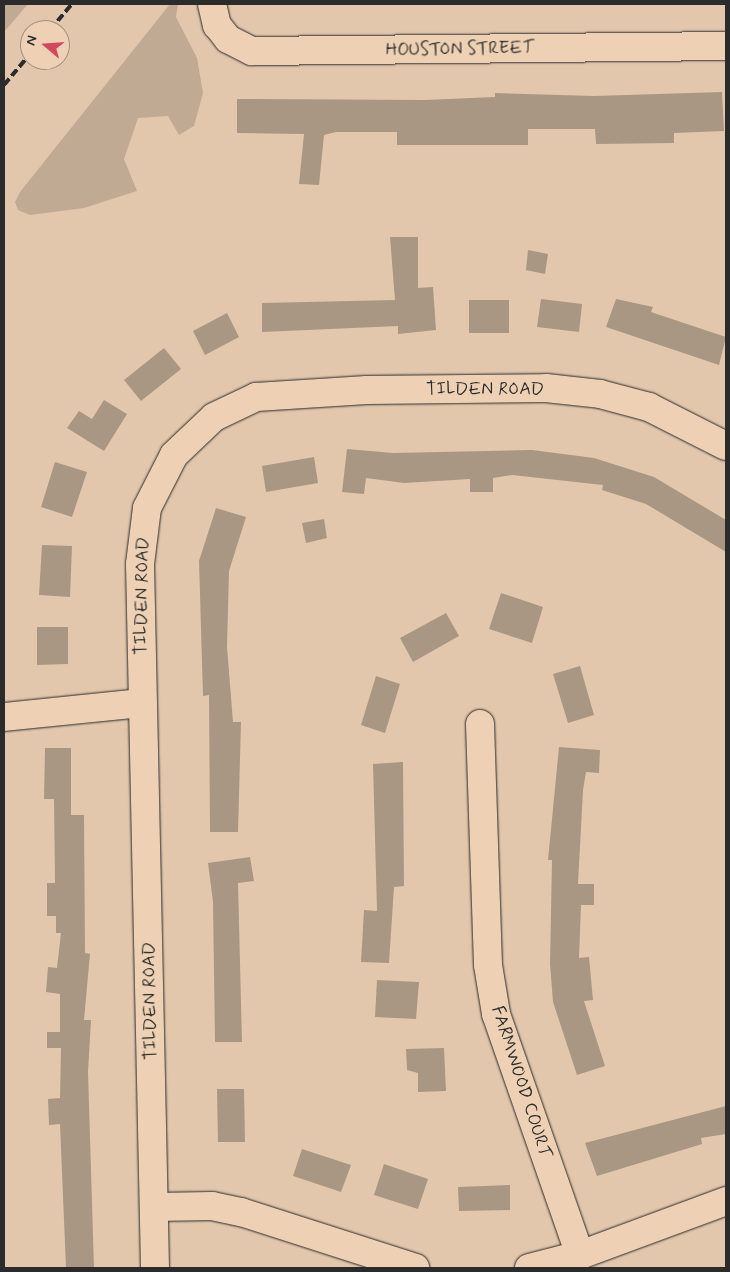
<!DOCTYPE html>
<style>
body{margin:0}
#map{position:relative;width:730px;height:1272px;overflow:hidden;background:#e2c7ac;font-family:Mynerve,sans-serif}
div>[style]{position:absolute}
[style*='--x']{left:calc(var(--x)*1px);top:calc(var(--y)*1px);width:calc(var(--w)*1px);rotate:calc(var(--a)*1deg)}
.green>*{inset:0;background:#c1aa94}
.building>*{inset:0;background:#a99784}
.roads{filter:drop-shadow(0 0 1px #2b2b2b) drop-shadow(0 0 1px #2b2b2b)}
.minor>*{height:28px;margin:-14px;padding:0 14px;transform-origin:14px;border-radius:14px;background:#eed1b4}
.rail>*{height:4px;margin-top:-2px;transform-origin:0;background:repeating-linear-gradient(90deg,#2b2b2b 0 8px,transparent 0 12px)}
span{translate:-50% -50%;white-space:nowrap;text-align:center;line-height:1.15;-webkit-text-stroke:4.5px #eed1b4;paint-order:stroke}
.street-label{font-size:18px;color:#2b2b2b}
.frame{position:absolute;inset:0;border:5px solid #2b2b2b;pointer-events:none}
.north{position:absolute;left:20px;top:20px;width:50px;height:50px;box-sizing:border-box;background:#eed1b4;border:1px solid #a08f7d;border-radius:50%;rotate:288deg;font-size:14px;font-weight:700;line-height:20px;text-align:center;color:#2b2b2b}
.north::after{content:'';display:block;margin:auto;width:18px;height:22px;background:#d1495b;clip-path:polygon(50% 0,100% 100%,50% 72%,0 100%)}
</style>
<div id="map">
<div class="green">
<div style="clip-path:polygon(4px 4px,28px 4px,4px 32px)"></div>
<div style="clip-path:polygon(170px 4px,178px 4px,176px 17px,197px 58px,203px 93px,194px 126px,179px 135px,168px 116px,138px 118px,124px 159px,137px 191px,84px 208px,30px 215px,18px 210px,15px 202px,20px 192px)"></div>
</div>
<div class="building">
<div style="clip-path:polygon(722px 92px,724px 131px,674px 133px,674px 143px,596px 144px,595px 129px,528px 129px,528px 145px,397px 145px,397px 132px,336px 132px,324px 135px,319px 185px,299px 184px,304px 134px,237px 133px,237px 99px,425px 100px,495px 97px,495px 93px,594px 96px)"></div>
<div style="clip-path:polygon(390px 237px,418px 237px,418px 288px,433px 287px,436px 330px,398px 334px,398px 326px,262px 332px,262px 303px,395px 300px)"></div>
<div style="clip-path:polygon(528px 250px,548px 254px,545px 274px,526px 270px)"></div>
<div style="clip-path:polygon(541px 299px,582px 304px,579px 332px,537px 327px)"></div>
<div style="clip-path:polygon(616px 299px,653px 307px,651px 312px,726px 337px,719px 365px,606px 327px)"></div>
<div style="clip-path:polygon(469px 300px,509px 300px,509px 333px,469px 333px)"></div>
<div style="clip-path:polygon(227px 313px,239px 337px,205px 355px,193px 331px)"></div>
<div style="clip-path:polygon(164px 348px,181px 369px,141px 401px,124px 380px)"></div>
<div style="clip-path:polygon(104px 400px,127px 414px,104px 451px,67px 428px,79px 411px,92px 419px)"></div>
<div style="clip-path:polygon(347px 449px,393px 453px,532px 450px,594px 458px,654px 477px,726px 520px,726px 552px,646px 504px,602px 490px,603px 485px,512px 475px,493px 478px,493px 492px,470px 492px,470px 479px,404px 483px,366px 478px,364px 494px,342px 492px)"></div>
<div style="clip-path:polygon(314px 457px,318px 483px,266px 492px,262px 466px)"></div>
<div style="clip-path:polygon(55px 462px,87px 472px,72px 517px,41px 507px)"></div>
<div style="clip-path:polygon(216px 508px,246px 517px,229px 571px,227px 647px,233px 722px,241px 722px,238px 832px,210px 832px,209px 695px,203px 696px,199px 561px)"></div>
<div style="clip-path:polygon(324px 519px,327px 538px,306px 543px,302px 523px)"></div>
<div style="clip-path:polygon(42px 545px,72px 546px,70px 597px,39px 595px)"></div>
<div style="clip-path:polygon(501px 593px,543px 607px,532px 643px,489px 629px)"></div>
<div style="clip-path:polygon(446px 613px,459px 636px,413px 662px,400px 638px)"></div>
<div style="clip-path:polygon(37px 627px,68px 627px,68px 664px,37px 665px)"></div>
<div style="clip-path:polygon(580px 666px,594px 715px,568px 723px,553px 674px)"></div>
<div style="clip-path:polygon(376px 676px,400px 684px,385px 733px,361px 725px)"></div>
<div style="clip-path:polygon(559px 747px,600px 750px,599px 773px,586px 772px,583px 790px,578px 884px,594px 884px,594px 905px,581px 905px,579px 958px,589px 957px,593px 1000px,584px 1001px,605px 1066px,577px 1075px,553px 1002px,550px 964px,552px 860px,548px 860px)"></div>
<div style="clip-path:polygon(45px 748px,71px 748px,71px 815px,84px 815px,85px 953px,90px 954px,84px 1020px,91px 1020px,88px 1072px,94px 1268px,66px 1268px,60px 1124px,49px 1125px,48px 1099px,60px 1098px,61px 1048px,47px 1048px,47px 1032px,60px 1032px,60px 994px,46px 992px,48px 967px,57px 968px,61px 933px,56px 933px,56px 916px,47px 916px,47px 883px,55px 883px,54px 799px,44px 799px)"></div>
<div style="clip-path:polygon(403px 762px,404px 886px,394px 887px,389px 963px,361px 962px,364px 910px,377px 911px,373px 764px)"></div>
<div style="clip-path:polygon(250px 857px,254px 881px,238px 883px,242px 1042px,215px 1042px,213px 902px,208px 863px)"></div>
<div style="clip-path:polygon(377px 980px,419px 982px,416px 1019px,375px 1017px)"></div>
<div style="clip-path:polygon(444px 1048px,446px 1091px,418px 1092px,418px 1073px,407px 1070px,406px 1049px)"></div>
<div style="clip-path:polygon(217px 1089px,244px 1089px,245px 1142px,218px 1142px)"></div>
<div style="clip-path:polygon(726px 1106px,726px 1134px,701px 1138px,702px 1144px,597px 1176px,585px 1143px)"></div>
<div style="clip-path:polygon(302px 1149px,351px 1165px,341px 1192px,293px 1176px)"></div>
<div style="clip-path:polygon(384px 1164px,428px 1179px,418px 1209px,374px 1195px)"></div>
<div style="clip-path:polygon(510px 1185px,510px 1210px,459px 1211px,458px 1187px)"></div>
</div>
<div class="roads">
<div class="minor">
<div style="--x:212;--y:4;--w:22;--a:77"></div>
<div style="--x:217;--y:25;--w:18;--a:52"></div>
<div style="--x:228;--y:39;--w:27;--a:27"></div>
<div style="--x:252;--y:51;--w:474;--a:-0.6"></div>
<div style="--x:4;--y:717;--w:139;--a:-5.8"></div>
<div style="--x:480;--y:724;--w:241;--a:88.1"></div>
<div style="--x:488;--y:965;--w:50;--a:80.7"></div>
<div style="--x:496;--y:1014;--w:255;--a:70.8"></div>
<div style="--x:155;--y:1207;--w:57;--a:-1"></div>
<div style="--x:212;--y:1206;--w:30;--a:12"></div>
<div style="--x:241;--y:1212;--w:183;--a:17.8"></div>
<div style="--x:155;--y:1268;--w:704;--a:-91.22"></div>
<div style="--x:140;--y:564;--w:56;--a:-82.9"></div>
<div style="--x:147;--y:508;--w:59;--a:-63"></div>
<div style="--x:174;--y:455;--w:55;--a:-43.5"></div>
<div style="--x:214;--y:417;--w:47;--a:-25.5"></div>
<div style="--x:256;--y:397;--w:111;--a:-3.6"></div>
<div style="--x:367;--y:390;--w:179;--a:-0.6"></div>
<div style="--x:546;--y:388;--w:54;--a:6.3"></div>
<div style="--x:600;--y:394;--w:51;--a:14.9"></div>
<div style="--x:649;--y:407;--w:86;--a:26.9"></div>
<div style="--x:529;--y:1268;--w:53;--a:-14.3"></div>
<div style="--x:580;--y:1255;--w:156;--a:-20.3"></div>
</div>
</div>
<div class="rail">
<div style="--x:50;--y:30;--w:34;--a:-50"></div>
<div style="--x:4;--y:85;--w:40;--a:-50"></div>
</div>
<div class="street-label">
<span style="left:460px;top:49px;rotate:-1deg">HOUSTON STREET</span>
<span style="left:485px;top:389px">TILDEN ROAD</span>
<span style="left:142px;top:596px;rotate:-89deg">TILDEN ROAD</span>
<span style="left:150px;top:1001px;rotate:-91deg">TILDEN ROAD</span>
<span style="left:521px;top:1082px;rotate:72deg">FARMWOOD COURT</span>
</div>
<div class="frame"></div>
<div class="north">N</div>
</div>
